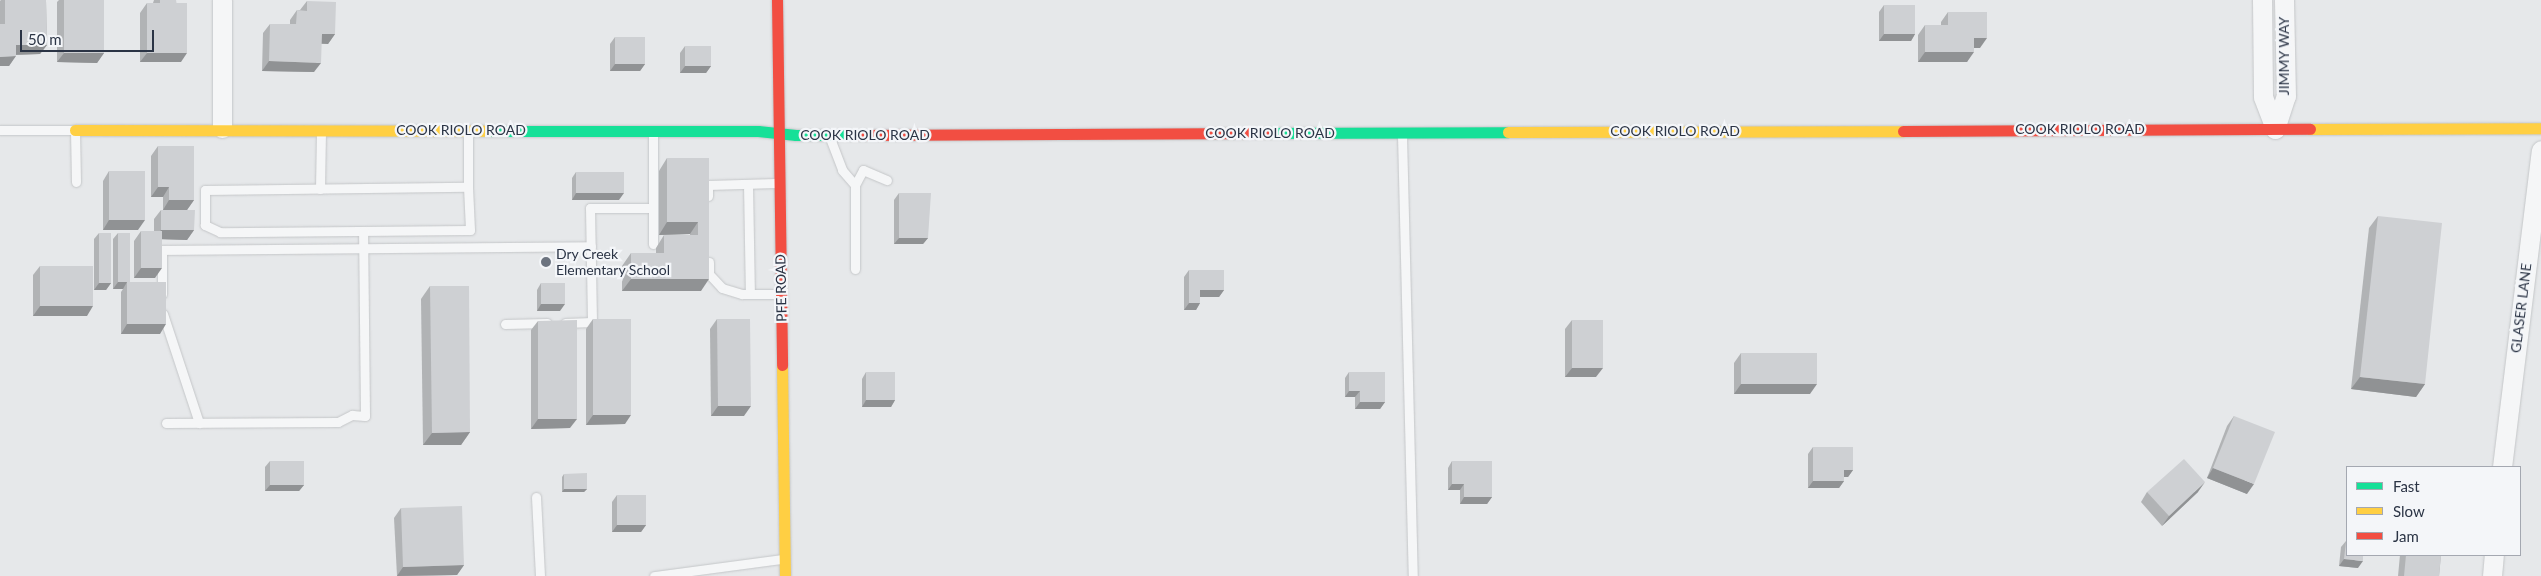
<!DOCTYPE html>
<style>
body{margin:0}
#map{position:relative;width:2541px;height:576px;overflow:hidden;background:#e6e8ea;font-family:Lato,sans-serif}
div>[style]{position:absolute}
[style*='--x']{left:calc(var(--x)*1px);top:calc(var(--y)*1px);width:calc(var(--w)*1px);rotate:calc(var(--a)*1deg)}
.roads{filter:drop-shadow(0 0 1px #c4c6c8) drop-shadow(0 0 1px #c4c6c8)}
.lane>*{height:9px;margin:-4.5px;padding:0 4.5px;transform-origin:4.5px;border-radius:4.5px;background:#f5f6f7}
.street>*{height:19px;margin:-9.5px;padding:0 9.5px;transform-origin:9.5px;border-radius:9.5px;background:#f5f6f7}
.fast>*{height:11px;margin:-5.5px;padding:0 5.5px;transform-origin:5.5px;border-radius:5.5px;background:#16e098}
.slow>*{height:11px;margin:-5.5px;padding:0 5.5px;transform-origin:5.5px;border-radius:5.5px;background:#ffcf43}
.jam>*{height:11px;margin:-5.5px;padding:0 5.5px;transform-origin:5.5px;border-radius:5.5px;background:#f24e42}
.wall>*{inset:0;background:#b1b3b5}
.shaded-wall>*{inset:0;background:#909294}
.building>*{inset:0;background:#ced0d3}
.dots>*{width:14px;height:14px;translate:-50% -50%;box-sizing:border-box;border:2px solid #f4f6f9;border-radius:50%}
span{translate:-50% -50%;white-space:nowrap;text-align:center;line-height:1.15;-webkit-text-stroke:4.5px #f4f6f9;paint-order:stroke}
.street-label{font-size:14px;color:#2b3445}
.poi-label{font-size:14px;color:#2b3445}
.left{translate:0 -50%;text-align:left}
.legend{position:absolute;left:2346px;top:466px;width:175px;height:90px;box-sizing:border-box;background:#f4f6f9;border:1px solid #a4a8b1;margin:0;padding:6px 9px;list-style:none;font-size:15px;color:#2b3445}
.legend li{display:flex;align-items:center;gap:10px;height:25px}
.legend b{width:25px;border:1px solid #a4a8b1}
.scale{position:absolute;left:20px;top:30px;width:134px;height:22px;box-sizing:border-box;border:2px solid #2b3445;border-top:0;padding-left:6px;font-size:15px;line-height:18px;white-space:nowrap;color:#2b3445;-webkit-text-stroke:4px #f4f6f9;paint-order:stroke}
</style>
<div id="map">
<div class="roads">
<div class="lane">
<div style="--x:0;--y:130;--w:75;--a:0"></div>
<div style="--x:75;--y:130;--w:52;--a:88.9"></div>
<div style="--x:1402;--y:135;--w:441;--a:88.6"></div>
<div style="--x:830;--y:138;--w:34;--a:69"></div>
<div style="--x:842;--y:170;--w:20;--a:49"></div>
<div style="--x:855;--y:185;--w:84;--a:90"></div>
<div style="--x:748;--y:184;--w:110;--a:89"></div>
<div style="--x:855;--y:185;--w:17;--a:-62"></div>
<div style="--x:863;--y:170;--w:26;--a:23"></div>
<div style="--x:468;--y:187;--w:43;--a:87.3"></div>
<div style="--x:470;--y:230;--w:250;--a:179.5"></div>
<div style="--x:220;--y:232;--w:17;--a:-155"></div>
<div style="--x:205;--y:225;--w:35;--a:-90"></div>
<div style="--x:205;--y:190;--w:263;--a:-0.7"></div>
<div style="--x:468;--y:187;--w:55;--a:-90"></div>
<div style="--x:320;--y:189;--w:57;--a:-89"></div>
<div style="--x:708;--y:196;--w:11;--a:-90"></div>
<div style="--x:708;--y:185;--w:68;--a:-1.7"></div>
<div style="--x:653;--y:244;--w:111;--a:-90"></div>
<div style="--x:709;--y:262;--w:12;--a:90"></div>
<div style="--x:709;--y:274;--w:19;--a:47"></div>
<div style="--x:722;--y:288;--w:21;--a:17"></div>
<div style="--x:742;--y:294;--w:38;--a:0"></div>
<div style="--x:162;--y:294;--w:44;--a:-90"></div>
<div style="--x:162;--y:250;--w:429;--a:-0.5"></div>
<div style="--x:163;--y:314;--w:115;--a:71.7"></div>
<div style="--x:565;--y:323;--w:27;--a:-2"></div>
<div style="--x:592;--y:322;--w:114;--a:-91"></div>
<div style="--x:590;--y:208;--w:63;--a:0"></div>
<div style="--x:505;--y:324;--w:42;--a:-1.4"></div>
<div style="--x:166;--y:423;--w:172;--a:-0.3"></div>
<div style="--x:338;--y:422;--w:16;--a:-27"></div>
<div style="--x:352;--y:415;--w:13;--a:4"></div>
<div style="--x:365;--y:416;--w:185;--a:-90.6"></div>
<div style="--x:536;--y:497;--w:79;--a:87.1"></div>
<div style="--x:654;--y:576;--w:129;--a:-7.6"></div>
</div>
<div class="street">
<div style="--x:2262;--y:0;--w:97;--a:89.4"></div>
<div style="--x:2263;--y:97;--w:34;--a:69"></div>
<div style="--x:222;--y:128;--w:128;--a:-90"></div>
<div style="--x:2275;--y:129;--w:35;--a:-72"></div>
<div style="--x:2286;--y:96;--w:96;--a:-91.2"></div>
<div style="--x:2502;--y:467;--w:319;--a:-83"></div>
<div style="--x:2492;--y:576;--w:21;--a:-85"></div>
</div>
<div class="fast">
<div style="--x:489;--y:131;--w:269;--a:0"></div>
<div style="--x:758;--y:131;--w:38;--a:6"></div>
<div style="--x:796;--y:135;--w:63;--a:0"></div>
<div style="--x:1264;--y:133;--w:244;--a:-0.2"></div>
</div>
<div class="slow">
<div style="--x:2310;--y:129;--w:231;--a:-0.2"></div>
<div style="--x:75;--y:130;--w:414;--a:0.1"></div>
<div style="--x:1508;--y:132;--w:395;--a:-0.1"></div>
<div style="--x:782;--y:365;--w:211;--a:89.2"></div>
</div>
<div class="jam">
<div style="--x:777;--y:0;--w:365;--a:89.2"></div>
<div style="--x:1903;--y:131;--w:407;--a:-0.3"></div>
<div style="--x:859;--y:135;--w:405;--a:-0.3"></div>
</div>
</div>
<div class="wall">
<div style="clip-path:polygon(1px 0,46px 0,47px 45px,40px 54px,16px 55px,9px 66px,0 66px,0 1px)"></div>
<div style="clip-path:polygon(59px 0,104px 0,104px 53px,97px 63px,57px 62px,57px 2px)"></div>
<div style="clip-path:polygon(154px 0,176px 0,181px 62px,140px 62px,140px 13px,147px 3px,153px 3px)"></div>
<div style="clip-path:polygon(307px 1px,335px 34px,328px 44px,321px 44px,314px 72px,262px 71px,263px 33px,270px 24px,290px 24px,290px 20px,297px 10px,300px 10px)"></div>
<div style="clip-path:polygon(1884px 5px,1915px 34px,1911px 41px,1879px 41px,1879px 12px)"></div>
<div style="clip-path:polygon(1948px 12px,1980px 48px,1974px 48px,1967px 62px,1918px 62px,1918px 35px,1925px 25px,1941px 25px,1941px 22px)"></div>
<div style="clip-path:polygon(615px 37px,645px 64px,640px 71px,610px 71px,610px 44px)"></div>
<div style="clip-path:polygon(685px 46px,711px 66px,706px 73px,680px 73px,680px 53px)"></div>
<div style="clip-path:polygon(158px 146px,194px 200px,187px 210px,194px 230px,187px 240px,162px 239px,155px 278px,134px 278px,134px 241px,141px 231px,154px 231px,154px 219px,161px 210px,163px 210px,163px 197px,151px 197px,151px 156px)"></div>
<div style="clip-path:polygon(667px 158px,709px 158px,701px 291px,622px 291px,622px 266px,631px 253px,656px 253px,656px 248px,664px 235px,690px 235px,690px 234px,659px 235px,659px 171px)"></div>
<div style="clip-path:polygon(109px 171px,138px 230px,103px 230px,103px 181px)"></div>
<div style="clip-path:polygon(576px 172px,619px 200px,572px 200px,572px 178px)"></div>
<div style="clip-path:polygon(899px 193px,928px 238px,923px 244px,894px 244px,894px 200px)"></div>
<div style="clip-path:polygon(2378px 216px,2425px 384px,2416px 397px,2351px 389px,2369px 228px)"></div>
<div style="clip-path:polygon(99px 233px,111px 283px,106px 290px,94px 290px,94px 239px)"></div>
<div style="clip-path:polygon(118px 233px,130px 282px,160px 334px,121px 334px,121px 292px,123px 289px,113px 289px,113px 239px)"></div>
<div style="clip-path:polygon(40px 266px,87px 316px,33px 316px,33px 275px)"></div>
<div style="clip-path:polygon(1189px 270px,1224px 290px,1219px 297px,1200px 297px,1200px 303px,1196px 310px,1184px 310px,1184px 277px)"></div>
<div style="clip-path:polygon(541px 283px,560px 311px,537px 311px,537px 290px)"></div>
<div style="clip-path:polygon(430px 286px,470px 432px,461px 445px,423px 445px,421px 299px)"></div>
<div style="clip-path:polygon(593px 319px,625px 424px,586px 425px,586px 329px)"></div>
<div style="clip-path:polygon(717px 319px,744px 416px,711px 416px,710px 329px)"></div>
<div style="clip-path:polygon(1572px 320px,1596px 377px,1565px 377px,1565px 329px)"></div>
<div style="clip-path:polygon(538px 321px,570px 428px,531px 429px,531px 330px)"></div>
<div style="clip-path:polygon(1741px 353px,1810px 394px,1734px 394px,1734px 363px)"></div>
<div style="clip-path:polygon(866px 372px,895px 400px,891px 407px,862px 407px,862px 379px)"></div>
<div style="clip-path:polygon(1349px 372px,1385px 402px,1380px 409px,1355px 409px,1355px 397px,1345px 397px,1345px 378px)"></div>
<div style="clip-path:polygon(2234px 416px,2247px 494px,2207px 478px,2227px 426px)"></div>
<div style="clip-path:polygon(1813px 447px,1853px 470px,1848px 477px,1844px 477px,1844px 481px,1839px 488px,1808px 488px,1808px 454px)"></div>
<div style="clip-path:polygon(270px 461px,304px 485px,299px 491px,265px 491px,265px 467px)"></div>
<div style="clip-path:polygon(1452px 461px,1492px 497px,1487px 504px,1460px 504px,1460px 490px,1448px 490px,1448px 468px)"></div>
<div style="clip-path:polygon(564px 474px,587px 489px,584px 492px,562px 492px,562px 477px)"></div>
<div style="clip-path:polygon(2147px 492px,2198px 492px,2162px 526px,2141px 502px)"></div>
<div style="clip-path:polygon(617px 495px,646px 525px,641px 532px,612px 532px,612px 502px)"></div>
<div style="clip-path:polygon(401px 508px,464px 565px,457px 575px,397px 576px,394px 518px)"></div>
<div style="clip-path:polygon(2346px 541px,2358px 568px,2339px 566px,2341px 547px)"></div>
<div style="clip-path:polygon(2400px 555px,2441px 555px,2439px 576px,2398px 576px)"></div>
</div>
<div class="shaded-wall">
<div style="clip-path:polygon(322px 34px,335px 34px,328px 44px,315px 43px)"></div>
<div style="clip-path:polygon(1884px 34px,1915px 34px,1911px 41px,1879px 41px)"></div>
<div style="clip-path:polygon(1974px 38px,1987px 38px,1980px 48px,1967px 48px)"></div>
<div style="clip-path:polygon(16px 45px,47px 45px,40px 54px,9px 55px)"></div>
<div style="clip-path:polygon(1925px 52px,1974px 52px,1967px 62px,1918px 62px)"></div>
<div style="clip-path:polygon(64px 53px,104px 53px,97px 63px,57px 62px)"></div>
<div style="clip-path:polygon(147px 53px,187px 53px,181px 62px,140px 62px)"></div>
<div style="clip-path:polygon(16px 56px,9px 66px,0 66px,0 57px)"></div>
<div style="clip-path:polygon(269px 61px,321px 63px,314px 72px,262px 71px)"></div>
<div style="clip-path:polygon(615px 64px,645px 64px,640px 71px,610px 71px)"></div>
<div style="clip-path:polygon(685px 66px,711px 66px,706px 73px,680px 73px)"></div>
<div style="clip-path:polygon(158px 187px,169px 187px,163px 197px,151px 197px)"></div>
<div style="clip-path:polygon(576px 193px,624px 193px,619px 200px,572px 200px)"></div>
<div style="clip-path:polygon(169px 200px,194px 200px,187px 210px,163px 210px)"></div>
<div style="clip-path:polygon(109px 220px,145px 220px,138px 230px,103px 230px)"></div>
<div style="clip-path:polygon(667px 222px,698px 222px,690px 234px,659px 235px)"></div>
<div style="clip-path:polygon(161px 230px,194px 230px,187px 240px,154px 239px)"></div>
<div style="clip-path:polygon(899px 238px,928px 238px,923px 244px,894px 244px)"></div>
<div style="clip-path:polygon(141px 268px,162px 268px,155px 278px,134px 278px)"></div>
<div style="clip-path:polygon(631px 279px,709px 279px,701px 291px,622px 291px)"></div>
<div style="clip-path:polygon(118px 282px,127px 282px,123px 289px,113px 289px)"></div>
<div style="clip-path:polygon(99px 283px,111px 283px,106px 290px,94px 290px)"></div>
<div style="clip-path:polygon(1200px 290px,1224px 290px,1219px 297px,1196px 297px)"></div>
<div style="clip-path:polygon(1189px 303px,1200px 303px,1196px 310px,1184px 310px)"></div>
<div style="clip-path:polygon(541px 304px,565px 304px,560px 311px,537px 311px)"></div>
<div style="clip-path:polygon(40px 306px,93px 306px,87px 316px,33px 316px)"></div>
<div style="clip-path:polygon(127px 324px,166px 324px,160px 334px,121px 334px)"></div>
<div style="clip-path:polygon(1572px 368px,1603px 368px,1596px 377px,1565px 377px)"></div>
<div style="clip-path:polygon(2360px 377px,2425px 384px,2416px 397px,2351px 389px)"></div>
<div style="clip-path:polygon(1741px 384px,1817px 384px,1810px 394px,1734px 394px)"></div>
<div style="clip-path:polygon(1349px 391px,1360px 391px,1355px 397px,1345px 397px)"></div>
<div style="clip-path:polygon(866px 400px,895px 400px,891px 407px,862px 407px)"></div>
<div style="clip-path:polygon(1360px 402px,1385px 402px,1380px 409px,1355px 409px)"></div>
<div style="clip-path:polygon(718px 406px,751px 406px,744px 416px,711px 416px)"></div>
<div style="clip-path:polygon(593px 415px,631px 415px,625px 424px,586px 425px)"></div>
<div style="clip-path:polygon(538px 419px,577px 419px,570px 428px,531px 429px)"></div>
<div style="clip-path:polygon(470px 432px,461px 445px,423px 445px,432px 433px)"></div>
<div style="clip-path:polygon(2213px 468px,2254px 484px,2247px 494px,2207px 478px)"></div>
<div style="clip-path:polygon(1844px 470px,1853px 470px,1848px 477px,1839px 477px)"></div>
<div style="clip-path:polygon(1813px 481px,1844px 481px,1839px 488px,1808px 488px)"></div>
<div style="clip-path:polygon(2205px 482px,2198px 492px,2162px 526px,2169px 516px)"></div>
<div style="clip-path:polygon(1452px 484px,1464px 484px,1460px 490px,1448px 490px)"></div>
<div style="clip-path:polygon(270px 485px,304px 485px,299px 491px,265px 491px)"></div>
<div style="clip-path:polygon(564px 489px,587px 489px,584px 492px,562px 492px)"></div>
<div style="clip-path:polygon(1464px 497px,1492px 497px,1487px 504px,1460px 504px)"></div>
<div style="clip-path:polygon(617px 525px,646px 525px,641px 532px,612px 532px)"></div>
<div style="clip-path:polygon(2344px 559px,2363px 561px,2358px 568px,2339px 566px)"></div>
<div style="clip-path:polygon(464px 565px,457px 575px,397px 576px,403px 567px)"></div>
</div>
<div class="building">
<div style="clip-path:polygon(5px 0,46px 0,47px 45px,16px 45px,16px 56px,0 57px,0 24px,5px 24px)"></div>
<div style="clip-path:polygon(64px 0,104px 0,104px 53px,64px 53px)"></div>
<div style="clip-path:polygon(160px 0,176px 0,176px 3px,187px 3px,187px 53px,147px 53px,147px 3px,160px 3px)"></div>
<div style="clip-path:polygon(307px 1px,336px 2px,335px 34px,322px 34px,321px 63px,269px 61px,270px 24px,296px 24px,297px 10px,307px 11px)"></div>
<div style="clip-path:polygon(1884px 5px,1915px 5px,1915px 34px,1884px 34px)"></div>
<div style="clip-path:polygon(1948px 12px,1987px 12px,1987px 38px,1974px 38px,1974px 52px,1925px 52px,1925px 25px,1948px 25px)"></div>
<div style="clip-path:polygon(615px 37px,645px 37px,645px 64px,615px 64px)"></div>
<div style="clip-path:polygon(685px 46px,711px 46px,711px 66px,685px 66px)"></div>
<div style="clip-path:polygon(158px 146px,194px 146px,194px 200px,169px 200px,169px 187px,158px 187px)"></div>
<div style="clip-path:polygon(667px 158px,709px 158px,709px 279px,631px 279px,631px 253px,664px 253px,664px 235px,698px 235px,698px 222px,667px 222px)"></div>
<div style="clip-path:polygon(109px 171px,145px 171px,145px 220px,109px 220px)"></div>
<div style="clip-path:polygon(576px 172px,624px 172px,624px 193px,576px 193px)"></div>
<div style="clip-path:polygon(899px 193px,931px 193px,928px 238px,899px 238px)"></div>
<div style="clip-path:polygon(161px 210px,195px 210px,194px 230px,161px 230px)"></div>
<div style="clip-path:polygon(2378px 216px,2442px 223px,2425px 384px,2360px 377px)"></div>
<div style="clip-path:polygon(141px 231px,162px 231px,162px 268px,141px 268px)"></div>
<div style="clip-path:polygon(99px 233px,111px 233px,111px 283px,99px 283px)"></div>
<div style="clip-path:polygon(118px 233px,130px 233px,130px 282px,118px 282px)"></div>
<div style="clip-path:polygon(40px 266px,93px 266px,93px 306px,40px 306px)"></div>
<div style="clip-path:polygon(1189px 270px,1224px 270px,1224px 290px,1200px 290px,1200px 303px,1189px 303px)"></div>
<div style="clip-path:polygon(127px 282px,166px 282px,166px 324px,127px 324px)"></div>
<div style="clip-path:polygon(541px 283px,565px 283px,565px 304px,541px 304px)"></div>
<div style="clip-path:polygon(430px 286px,469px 286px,470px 432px,432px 433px)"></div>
<div style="clip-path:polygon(593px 319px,631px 319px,631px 415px,593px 415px)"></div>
<div style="clip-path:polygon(717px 319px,750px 319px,751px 406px,718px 406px)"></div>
<div style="clip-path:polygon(577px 320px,577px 419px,538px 419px,538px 321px)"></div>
<div style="clip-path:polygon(1572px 320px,1603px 320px,1603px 368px,1572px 368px)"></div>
<div style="clip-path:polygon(1741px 353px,1817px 353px,1817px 384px,1741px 384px)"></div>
<div style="clip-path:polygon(866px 372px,895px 372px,895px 400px,866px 400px)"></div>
<div style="clip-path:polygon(1349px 372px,1385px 372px,1385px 402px,1360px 402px,1360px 391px,1349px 391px)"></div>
<div style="clip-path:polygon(2234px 416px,2275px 432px,2254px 484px,2213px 468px)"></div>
<div style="clip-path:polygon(1813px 447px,1853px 447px,1853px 470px,1844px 470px,1844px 481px,1813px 481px)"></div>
<div style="clip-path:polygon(2184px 459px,2205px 482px,2169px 516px,2147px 492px)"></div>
<div style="clip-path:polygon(270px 461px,304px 461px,304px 485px,270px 485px)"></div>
<div style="clip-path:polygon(1452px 461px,1492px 461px,1492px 497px,1464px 497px,1464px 484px,1452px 484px)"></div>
<div style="clip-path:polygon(587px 473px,587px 489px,564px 489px,564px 474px)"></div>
<div style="clip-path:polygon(617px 495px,646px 495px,646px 525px,617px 525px)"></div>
<div style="clip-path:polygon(462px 506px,464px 565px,403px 567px,401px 508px)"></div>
<div style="clip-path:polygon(2346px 541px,2347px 541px,2347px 555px,2363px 555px,2363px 561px,2344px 559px)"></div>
<div style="clip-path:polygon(2406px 555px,2441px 555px,2439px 576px,2404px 576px)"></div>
</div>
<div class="dots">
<div style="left:546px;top:262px;background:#6c737f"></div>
</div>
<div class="street-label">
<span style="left:2284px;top:56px;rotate:-90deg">JIMMY WAY</span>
<span style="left:2080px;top:129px">COOK RIOLO ROAD</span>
<span style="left:461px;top:130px">COOK RIOLO ROAD</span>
<span style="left:1675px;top:131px">COOK RIOLO ROAD</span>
<span style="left:1270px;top:133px">COOK RIOLO ROAD</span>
<span style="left:865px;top:135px">COOK RIOLO ROAD</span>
<span style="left:781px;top:288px;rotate:-91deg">PFE ROAD</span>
<span style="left:2521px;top:308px;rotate:-83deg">GLASER LANE</span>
</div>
<div class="poi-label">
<span class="left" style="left:556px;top:262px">Dry Creek<br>Elementary School</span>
</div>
<ul class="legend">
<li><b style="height:6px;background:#16e098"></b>Fast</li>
<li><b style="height:6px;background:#ffcf43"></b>Slow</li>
<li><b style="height:6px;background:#f24e42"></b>Jam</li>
</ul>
<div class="scale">50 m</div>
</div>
